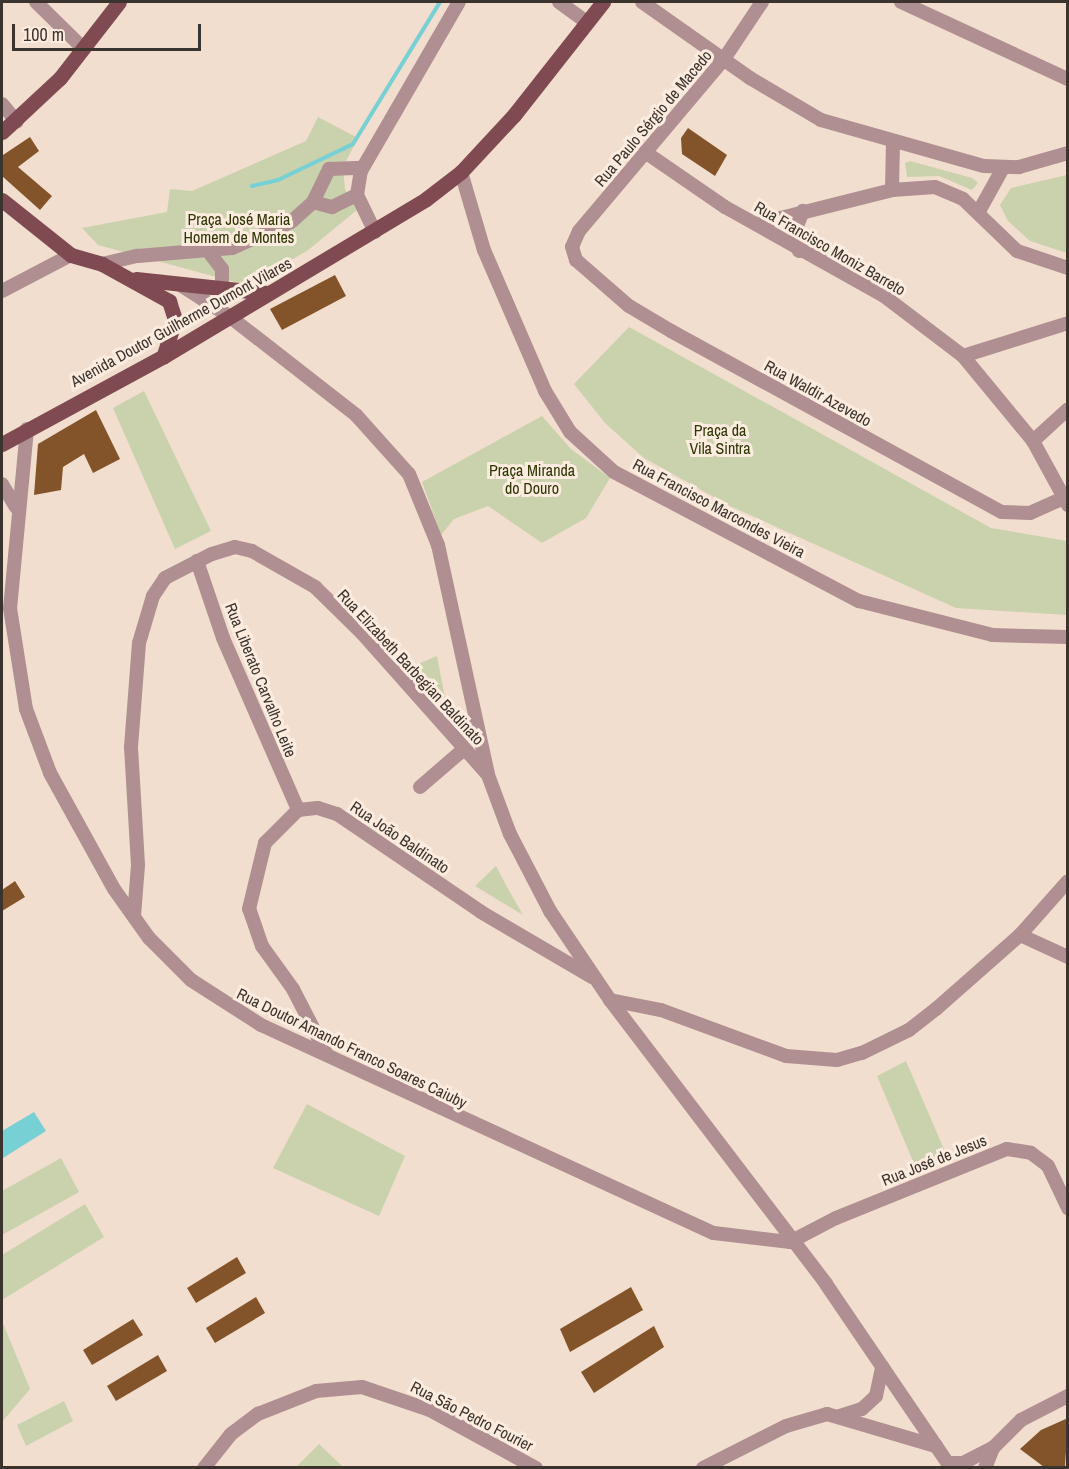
<!DOCTYPE html>
<meta charset="utf-8">
<style>
body{margin:0}
#map{position:relative;width:1069px;height:1469px;overflow:hidden;background:#f2dece;font-family:"Archivo Narrow",sans-serif}
div>[style]{position:absolute}
[style*='--x']{left:calc(var(--x)*1px);top:calc(var(--y)*1px);width:calc(var(--w)*1px);rotate:calc(var(--a)*1deg)}
.green>*{inset:0;background:#c9d2ac}
.water>*{inset:0;background:#77d0d4}
.stream>*{height:4px;margin:-2px;padding:0 2px;transform-origin:2px;border-radius:2px;background:#77d0d4}
.building>*{inset:0;background:#835329}
.minor>*{height:14px;margin:-7px;padding:0 7px;transform-origin:7px;border-radius:7px;background:#af8f92}
.major>*{height:15px;margin:-7.5px;padding:0 7.5px;transform-origin:7.5px;border-radius:7.5px;background:#7f4a52}
span{translate:-50% -50%;white-space:nowrap;text-align:center;line-height:1.15;-webkit-text-stroke:6px #fcecdf;paint-order:stroke}
.street-label{font-size:16px;color:#3b332d}
.park-label{font-size:16px;color:#2d3503}
.frame{position:absolute;inset:0;border:3px solid #3b332d;pointer-events:none}
.scale{position:absolute;left:12px;top:24px;width:189px;height:27px;box-sizing:border-box;border:3px solid #3b332d;border-top:0;padding-left:8px;font-size:18px;line-height:21px;white-space:nowrap;color:#3b332d;-webkit-text-stroke:4px #fcecdf;paint-order:stroke}
</style>
<div id="map">
<div class="green">
<div style="clip-path:polygon(318px 117px,358px 138px,343px 167px,345px 189px,357px 210px,307px 251px,246px 285px,98px 245px,82px 228px,167px 212px,170px 189px,192px 191px,306px 141px)"></div>
<div style="clip-path:polygon(910px 161px,972px 178px,978px 183px,972px 190px,939px 176px,907px 177px,905px 163px)"></div>
<div style="clip-path:polygon(1067px 175px,1068px 175px,1067px 253px,1030px 241px,1008px 221px,1000px 205px,1011px 188px)"></div>
<div style="clip-path:polygon(629px 327px,991px 528px,1067px 541px,1067px 615px,956px 608px,730px 506px,644px 458px,605px 423px,574px 384px)"></div>
<div style="clip-path:polygon(144px 391px,211px 531px,175px 549px,113px 408px)"></div>
<div style="clip-path:polygon(542px 416px,571px 449px,610px 478px,586px 518px,542px 543px,488px 506px,454px 519px,441px 535px,422px 482px)"></div>
<div style="clip-path:polygon(437px 656px,447px 709px,413px 666px)"></div>
<div style="clip-path:polygon(496px 866px,507px 887px,523px 915px,475px 886px)"></div>
<div style="clip-path:polygon(906px 1061px,946px 1154px,915px 1166px,877px 1076px)"></div>
<div style="clip-path:polygon(307px 1104px,405px 1156px,379px 1216px,273px 1168px)"></div>
<div style="clip-path:polygon(61px 1158px,79px 1192px,2px 1235px,2px 1191px)"></div>
<div style="clip-path:polygon(85px 1204px,104px 1237px,2px 1300px,2px 1255px)"></div>
<div style="clip-path:polygon(2px 1321px,30px 1389px,2px 1422px)"></div>
<div style="clip-path:polygon(64px 1401px,73px 1421px,26px 1446px,17px 1425px)"></div>
<div style="clip-path:polygon(319px 1444px,343px 1467px,296px 1467px)"></div>
</div>
<div class="water">
<div style="clip-path:polygon(34px 1112px,46px 1131px,3px 1158px,2px 1131px)"></div>
</div>
<div class="stream">
<div style="--x:252;--y:186;--w:27;--a:-13"></div>
<div style="--x:278;--y:180;--w:83;--a:-25.6"></div>
<div style="--x:353;--y:144;--w:167;--a:-58.5"></div>
</div>
<div class="building">
<div style="clip-path:polygon(688px 128px,727px 155px,715px 176px,682px 154px,681px 138px)"></div>
<div style="clip-path:polygon(30px 137px,39px 151px,18px 167px,52px 196px,40px 210px,2px 176px,3px 155px)"></div>
<div style="clip-path:polygon(335px 275px,346px 296px,282px 330px,270px 309px)"></div>
<div style="clip-path:polygon(96px 410px,120px 459px,93px 473px,84px 454px,63px 467px,61px 490px,34px 495px,38px 444px)"></div>
<div style="clip-path:polygon(15px 881px,25px 897px,2px 911px,2px 890px)"></div>
<div style="clip-path:polygon(237px 1257px,246px 1273px,196px 1303px,187px 1288px)"></div>
<div style="clip-path:polygon(631px 1287px,643px 1310px,570px 1352px,560px 1329px)"></div>
<div style="clip-path:polygon(256px 1297px,265px 1313px,215px 1343px,206px 1328px)"></div>
<div style="clip-path:polygon(133px 1319px,143px 1335px,92px 1365px,83px 1350px)"></div>
<div style="clip-path:polygon(654px 1326px,664px 1347px,594px 1393px,581px 1372px)"></div>
<div style="clip-path:polygon(158px 1355px,167px 1371px,116px 1401px,107px 1386px)"></div>
<div style="clip-path:polygon(1068px 1418px,1065px 1467px,1044px 1467px,1020px 1449px,1041px 1430px)"></div>
</div>
<div class="minor">
<div style="--x:36;--y:2;--w:66;--a:44.4"></div>
<div style="--x:559;--y:2;--w:34;--a:36"></div>
<div style="--x:642;--y:2;--w:132;--a:35.1"></div>
<div style="--x:750;--y:78;--w:82;--a:30.6"></div>
<div style="--x:821;--y:120;--w:169;--a:15.8"></div>
<div style="--x:984;--y:166;--w:35;--a:2"></div>
<div style="--x:1019;--y:167;--w:51;--a:-15.9"></div>
<div style="--x:762;--y:2;--w:69;--a:123.7"></div>
<div style="--x:724;--y:59;--w:225;--a:130.1"></div>
<div style="--x:579;--y:231;--w:17;--a:114"></div>
<div style="--x:572;--y:247;--w:14;--a:73"></div>
<div style="--x:576;--y:260;--w:70;--a:41"></div>
<div style="--x:629;--y:306;--w:49;--a:30.8"></div>
<div style="--x:671;--y:331;--w:377;--a:28.7"></div>
<div style="--x:1002;--y:512;--w:28;--a:2"></div>
<div style="--x:1030;--y:513;--w:35;--a:-24"></div>
<div style="--x:901;--y:2;--w:184;--a:24.8"></div>
<div style="--x:2;--y:104;--w:23;--a:50"></div>
<div style="--x:645;--y:152;--w:97;--a:34.5"></div>
<div style="--x:725;--y:207;--w:182;--a:29.2"></div>
<div style="--x:884;--y:296;--w:99;--a:37.2"></div>
<div style="--x:963;--y:356;--w:110;--a:50.5"></div>
<div style="--x:1033;--y:441;--w:73;--a:61.3"></div>
<div style="--x:461;--y:172;--w:81;--a:73.6"></div>
<div style="--x:484;--y:250;--w:154;--a:66.6"></div>
<div style="--x:545;--y:391;--w:48;--a:58.6"></div>
<div style="--x:570;--y:432;--w:59;--a:42.3"></div>
<div style="--x:614;--y:472;--w:277;--a:27.8"></div>
<div style="--x:859;--y:601;--w:137;--a:14.3"></div>
<div style="--x:992;--y:635;--w:76;--a:1.5"></div>
<div style="--x:892;--y:190;--w:47;--a:-88.8"></div>
<div style="--x:313;--y:202;--w:20;--a:15"></div>
<div style="--x:332;--y:207;--w:28;--a:-26"></div>
<div style="--x:978;--y:213;--w:51;--a:-60.9"></div>
<div style="--x:757;--y:224;--w:139;--a:-14.1"></div>
<div style="--x:892;--y:190;--w:43;--a:-4"></div>
<div style="--x:935;--y:187;--w:30;--a:23"></div>
<div style="--x:963;--y:199;--w:75;--a:43.9"></div>
<div style="--x:1017;--y:251;--w:54;--a:18.4"></div>
<div style="--x:375;--y:232;--w:41;--a:-115.9"></div>
<div style="--x:357;--y:195;--w:24;--a:-81"></div>
<div style="--x:361;--y:171;--w:195;--a:-59.9"></div>
<div style="--x:799;--y:251;--w:18;--a:-106"></div>
<div style="--x:794;--y:234;--w:25;--a:-69"></div>
<div style="--x:209;--y:252;--w:21;--a:53"></div>
<div style="--x:222;--y:269;--w:22;--a:90"></div>
<div style="--x:102;--y:264;--w:37;--a:-13"></div>
<div style="--x:138;--y:256;--w:94;--a:-4.9"></div>
<div style="--x:232;--y:248;--w:64;--a:-23.8"></div>
<div style="--x:291;--y:222;--w:30;--a:-42"></div>
<div style="--x:313;--y:202;--w:37;--a:-64"></div>
<div style="--x:329;--y:169;--w:33;--a:-2"></div>
<div style="--x:179;--y:284;--w:59;--a:32.6"></div>
<div style="--x:229;--y:316;--w:161;--a:37.9"></div>
<div style="--x:356;--y:415;--w:79;--a:48.1"></div>
<div style="--x:409;--y:474;--w:77;--a:67.8"></div>
<div style="--x:438;--y:545;--w:235;--a:77.7"></div>
<div style="--x:488;--y:775;--w:63;--a:69.6"></div>
<div style="--x:510;--y:834;--w:87;--a:62.5"></div>
<div style="--x:550;--y:911;--w:107;--a:56"></div>
<div style="--x:610;--y:1000;--w:357;--a:52.7"></div>
<div style="--x:826;--y:1284;--w:222;--a:55.8"></div>
<div style="--x:2;--y:291;--w:78;--a:-27.6"></div>
<div style="--x:963;--y:356;--w:110;--a:-17.4"></div>
<div style="--x:27;--y:429;--w:180;--a:95.4"></div>
<div style="--x:10;--y:608;--w:102;--a:81"></div>
<div style="--x:26;--y:709;--w:68;--a:69.4"></div>
<div style="--x:50;--y:773;--w:132;--a:61.1"></div>
<div style="--x:114;--y:889;--w:60;--a:54.5"></div>
<div style="--x:149;--y:938;--w:59;--a:45"></div>
<div style="--x:191;--y:980;--w:83;--a:32.7"></div>
<div style="--x:261;--y:1025;--w:498;--a:24.7"></div>
<div style="--x:714;--y:1233;--w:77;--a:6.8"></div>
<div style="--x:790;--y:1242;--w:52;--a:-27.6"></div>
<div style="--x:836;--y:1218;--w:184;--a:-22"></div>
<div style="--x:1007;--y:1149;--w:24;--a:9"></div>
<div style="--x:1031;--y:1153;--w:21;--a:37"></div>
<div style="--x:1048;--y:1166;--w:47;--a:64.5"></div>
<div style="--x:1033;--y:441;--w:47;--a:-42.4"></div>
<div style="--x:2;--y:484;--w:27;--a:59"></div>
<div style="--x:197;--y:561;--w:81;--a:71.3"></div>
<div style="--x:223;--y:638;--w:188;--a:66.4"></div>
<div style="--x:420;--y:787;--w:58;--a:-40.8"></div>
<div style="--x:134;--y:916;--w:51;--a:-85.5"></div>
<div style="--x:138;--y:865;--w:118;--a:-93.4"></div>
<div style="--x:131;--y:747;--w:104;--a:-85.6"></div>
<div style="--x:139;--y:643;--w:49;--a:-73.4"></div>
<div style="--x:153;--y:596;--w:22;--a:-56"></div>
<div style="--x:165;--y:578;--w:53;--a:-27.1"></div>
<div style="--x:212;--y:554;--w:24;--a:-17"></div>
<div style="--x:235;--y:547;--w:17;--a:13"></div>
<div style="--x:252;--y:551;--w:73;--a:29.7"></div>
<div style="--x:315;--y:587;--w:66;--a:44.4"></div>
<div style="--x:362;--y:633;--w:188;--a:48.4"></div>
<div style="--x:1020;--y:935;--w:53;--a:24.6"></div>
<div style="--x:610;--y:1000;--w:52;--a:11.1"></div>
<div style="--x:661;--y:1010;--w:133;--a:20.2"></div>
<div style="--x:786;--y:1056;--w:51;--a:4.5"></div>
<div style="--x:837;--y:1060;--w:26;--a:-16"></div>
<div style="--x:862;--y:1053;--w:52;--a:-26.1"></div>
<div style="--x:909;--y:1030;--w:34;--a:-38"></div>
<div style="--x:936;--y:1009;--w:112;--a:-41.4"></div>
<div style="--x:1020;--y:935;--w:72;--a:-48.4"></div>
<div style="--x:327;--y:1055;--w:74;--a:-117.3"></div>
<div style="--x:293;--y:989;--w:53;--a:-125.8"></div>
<div style="--x:262;--y:946;--w:39;--a:-109"></div>
<div style="--x:249;--y:909;--w:68;--a:-76.4"></div>
<div style="--x:265;--y:843;--w:47;--a:-45"></div>
<div style="--x:298;--y:810;--w:20;--a:-6"></div>
<div style="--x:318;--y:808;--w:20;--a:18"></div>
<div style="--x:337;--y:814;--w:174;--a:34.2"></div>
<div style="--x:481;--y:912;--w:129;--a:30.4"></div>
<div style="--x:840;--y:1416;--w:23;--a:-18"></div>
<div style="--x:862;--y:1409;--w:19;--a:-43"></div>
<div style="--x:876;--y:1396;--w:30;--a:-78"></div>
<div style="--x:949;--y:1463;--w:14;--a:0"></div>
<div style="--x:963;--y:1463;--w:34;--a:-27"></div>
<div style="--x:204;--y:1468;--w:43;--a:-51.5"></div>
<div style="--x:231;--y:1434;--w:34;--a:-37"></div>
<div style="--x:258;--y:1414;--w:62;--a:-21.6"></div>
<div style="--x:316;--y:1391;--w:46;--a:-5"></div>
<div style="--x:362;--y:1387;--w:72;--a:18.7"></div>
<div style="--x:430;--y:1410;--w:121;--a:28.7"></div>
<div style="--x:703;--y:1468;--w:93;--a:-26.8"></div>
<div style="--x:786;--y:1426;--w:43;--a:-16.3"></div>
<div style="--x:827;--y:1414;--w:114;--a:16.4"></div>
<div style="--x:985;--y:1468;--w:22;--a:-68"></div>
<div style="--x:993;--y:1448;--w:40;--a:-45"></div>
<div style="--x:1021;--y:1420;--w:53;--a:-27.1"></div>
</div>
<div class="major">
<div style="--x:2;--y:132;--w:79;--a:-43"></div>
<div style="--x:60;--y:78;--w:96;--a:-52.2"></div>
<div style="--x:2;--y:200;--w:88;--a:38.6"></div>
<div style="--x:71;--y:255;--w:32;--a:16"></div>
<div style="--x:102;--y:264;--w:77;--a:28.9"></div>
<div style="--x:169;--y:301;--w:19;--a:72"></div>
<div style="--x:175;--y:319;--w:39;--a:107"></div>
<div style="--x:136;--y:279;--w:132;--a:6.1"></div>
<div style="--x:2;--y:444;--w:184;--a:-28.5"></div>
<div style="--x:164;--y:356;--w:305;--a:-30.9"></div>
<div style="--x:426;--y:199;--w:44;--a:-37.6"></div>
<div style="--x:461;--y:172;--w:78;--a:-47.1"></div>
<div style="--x:514;--y:115;--w:144;--a:-51.8"></div>
</div>
<div class="street-label">
<span style="left:653px;top:118px;rotate:-50deg">Rua Paulo Sérgio de Macedo</span>
<span style="left:830px;top:248px;rotate:30deg">Rua Francisco Moniz Barreto</span>
<span style="left:181px;top:322px;rotate:-29deg">Avenida Doutor Guilherme Dumont Vilares</span>
<span style="left:818px;top:393px;rotate:29deg">Rua Waldir Azevedo</span>
<span style="left:719px;top:508px;rotate:28deg">Rua Francisco Marcondes Vieira</span>
<span style="left:411px;top:667px;rotate:47deg">Rua Elizabeth Barbegian Baldinato</span>
<span style="left:261px;top:680px;rotate:68deg">Rua Liberato Carvalho Leite</span>
<span style="left:400px;top:837px;rotate:34deg">Rua João Baldinato</span>
<span style="left:352px;top:1048px;rotate:26deg">Rua Doutor Amando Franco Soares Caiuby</span>
<span style="left:934px;top:1160px;rotate:-22deg">Rua José de Jesus</span>
<span style="left:472px;top:1416px;rotate:27deg">Rua São Pedro Fourier</span>
</div>
<div class="park-label">
<span style="left:239px;top:228px">Praça José Maria<br>Homem de Montes</span>
<span style="left:720px;top:439px">Praça da<br>Vila Sintra</span>
<span style="left:532px;top:479px">Praça Miranda<br>do Douro</span>
</div>
<div class="frame"></div>
<div class="scale">100 m</div>
</div>
